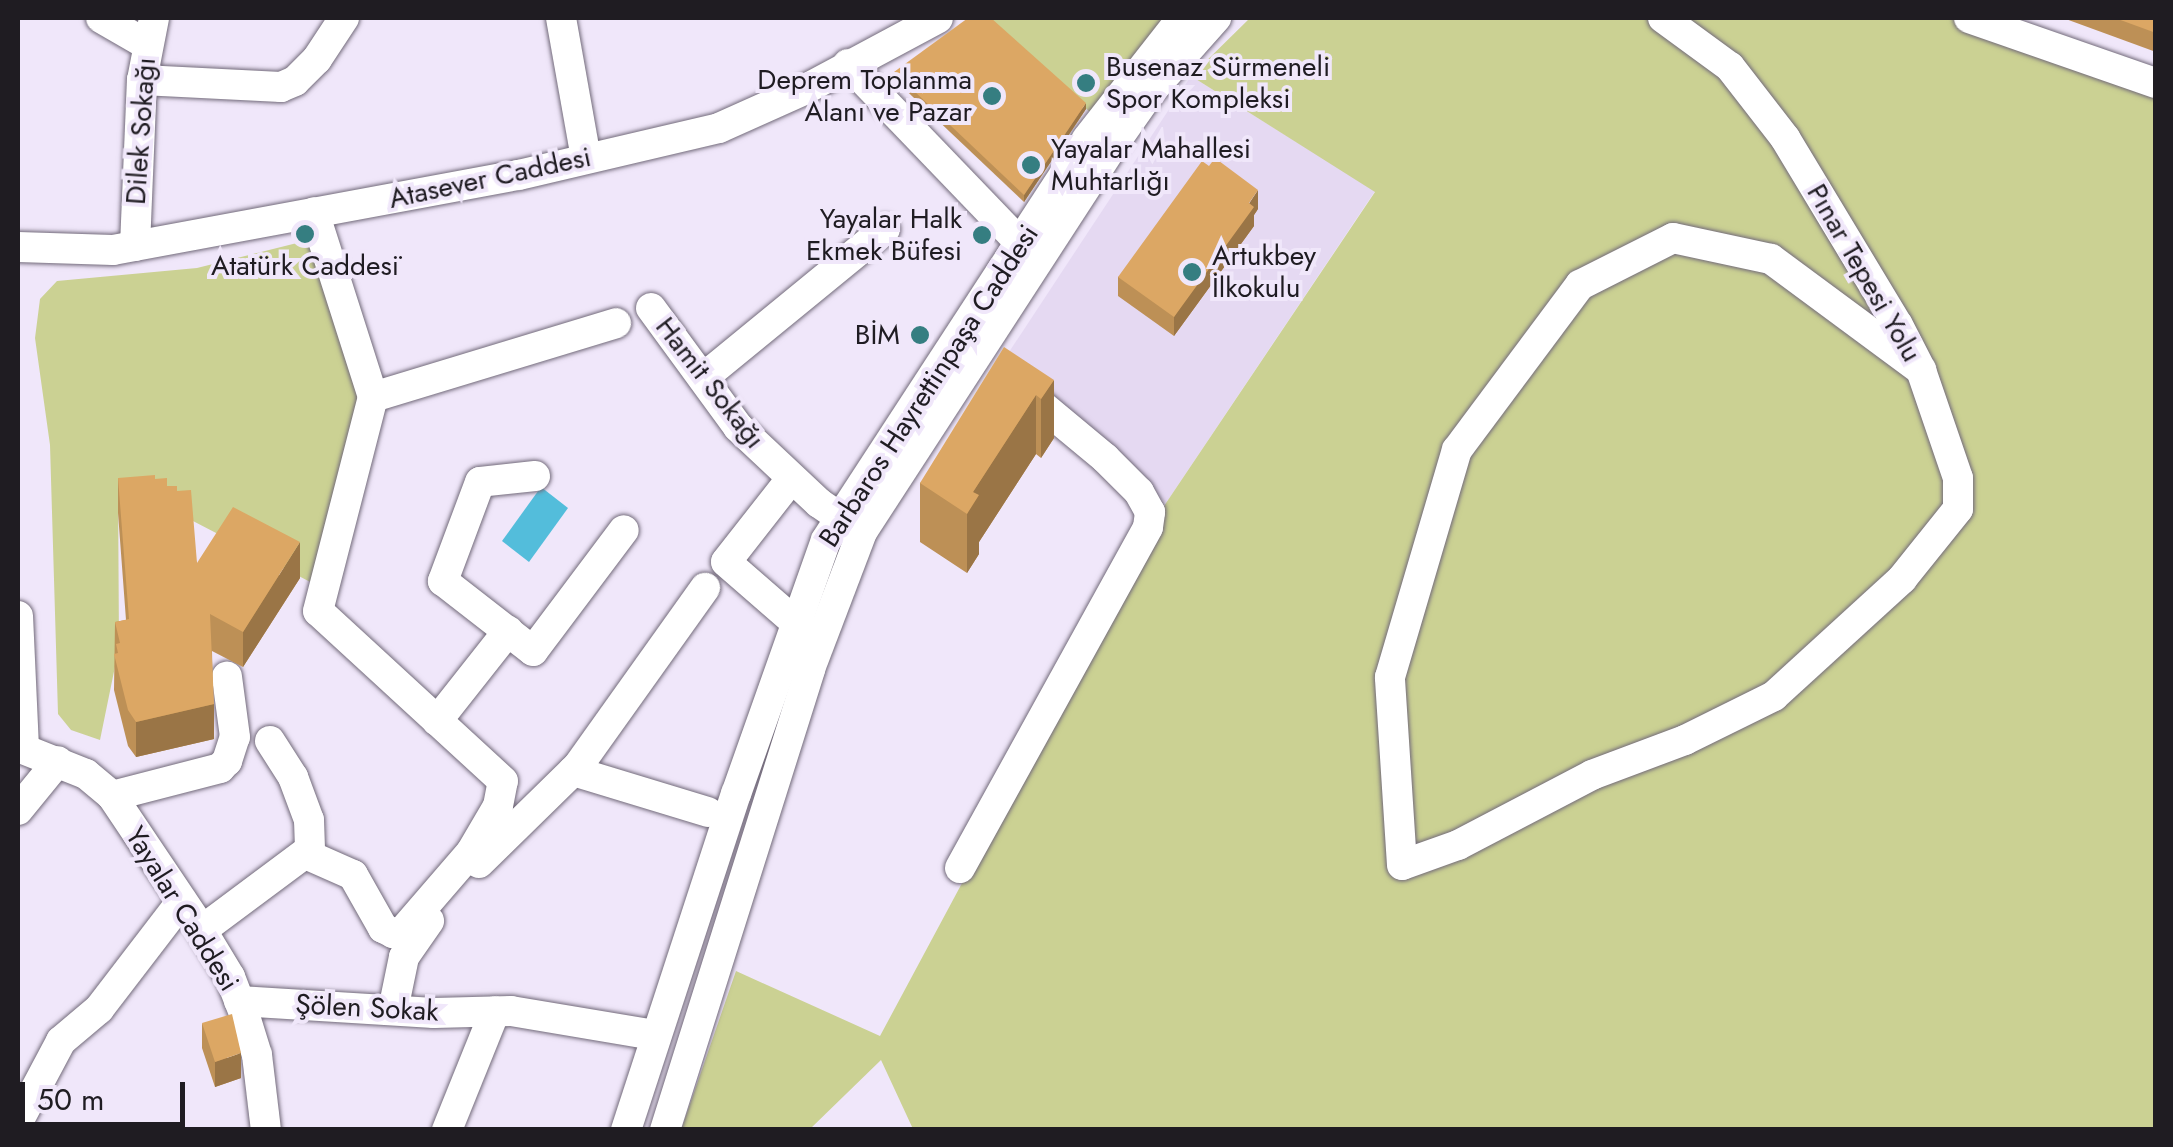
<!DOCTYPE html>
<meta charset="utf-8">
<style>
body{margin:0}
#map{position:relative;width:2173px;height:1147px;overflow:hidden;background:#f0e7fa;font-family:Jost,sans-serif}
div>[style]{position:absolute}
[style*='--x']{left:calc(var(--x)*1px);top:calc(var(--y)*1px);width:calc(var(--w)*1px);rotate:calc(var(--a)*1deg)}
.built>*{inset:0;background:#e5d9f2}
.green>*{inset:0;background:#cbd193}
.water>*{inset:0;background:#53bddb}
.roads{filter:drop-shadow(0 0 2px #726a7a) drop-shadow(0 0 2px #726a7a)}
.minor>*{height:30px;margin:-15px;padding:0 15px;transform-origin:15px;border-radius:15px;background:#fff}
.wall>*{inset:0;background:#bd9056}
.shaded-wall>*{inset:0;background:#9a7546}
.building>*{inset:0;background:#dca764}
.dots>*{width:28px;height:28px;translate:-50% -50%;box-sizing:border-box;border:5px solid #f0e7fa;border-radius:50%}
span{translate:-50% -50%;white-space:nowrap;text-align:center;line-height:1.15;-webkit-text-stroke:8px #f0e7fa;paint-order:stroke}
.poi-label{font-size:28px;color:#1f1c22}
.left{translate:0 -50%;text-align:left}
.right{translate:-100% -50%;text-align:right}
.street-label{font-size:28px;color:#1f1c22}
.frame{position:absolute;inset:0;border:20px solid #1f1c22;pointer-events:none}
.scale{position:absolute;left:20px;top:1082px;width:165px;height:45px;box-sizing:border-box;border:5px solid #1f1c22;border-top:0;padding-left:12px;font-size:30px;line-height:35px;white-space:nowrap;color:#1f1c22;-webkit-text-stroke:8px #f0e7fa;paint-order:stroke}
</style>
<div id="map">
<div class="built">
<div style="clip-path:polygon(1191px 76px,1375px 191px,1166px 503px,1009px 352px)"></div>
</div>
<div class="green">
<div style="clip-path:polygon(984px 18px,1165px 18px,1091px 113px)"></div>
<div style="clip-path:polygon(1250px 18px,2007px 18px,2155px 78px,2155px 1129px,913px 1129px,881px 1060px,810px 1129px,681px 1130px,736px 971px,880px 1036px,1166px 503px,1375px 192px,1191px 76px)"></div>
<div style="clip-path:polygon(313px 239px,361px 410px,316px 585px,118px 482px,119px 647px,100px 740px,71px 730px,58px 714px,50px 445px,35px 338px,40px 299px,57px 281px,197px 268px)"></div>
</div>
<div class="water">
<div style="clip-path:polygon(541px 487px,568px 508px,529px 562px,502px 541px)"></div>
</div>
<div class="roads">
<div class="minor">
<div style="--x:101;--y:18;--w:54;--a:29.9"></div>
<div style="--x:561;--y:18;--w:142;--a:79.9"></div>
<div style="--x:1663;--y:18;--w:83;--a:36.2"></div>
<div style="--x:1730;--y:67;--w:90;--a:52.2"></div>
<div style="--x:1785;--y:138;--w:218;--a:58.9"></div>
<div style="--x:1898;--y:325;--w:51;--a:62.9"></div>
<div style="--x:1921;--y:370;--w:114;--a:71.1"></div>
<div style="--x:1958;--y:478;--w:31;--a:90"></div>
<div style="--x:1958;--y:509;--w:90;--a:128.7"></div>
<div style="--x:1902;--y:579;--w:173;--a:137.6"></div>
<div style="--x:1774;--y:696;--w:99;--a:153.7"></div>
<div style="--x:1685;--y:740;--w:99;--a:159.4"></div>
<div style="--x:1592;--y:775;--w:151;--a:152.4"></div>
<div style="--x:1458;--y:845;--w:59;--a:160.3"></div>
<div style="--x:1402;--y:865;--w:188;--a:-93.7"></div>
<div style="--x:1390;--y:677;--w:237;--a:-73.6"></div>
<div style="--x:1457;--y:450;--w:206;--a:-53.3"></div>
<div style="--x:1580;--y:285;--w:104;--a:-26.8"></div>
<div style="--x:1673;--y:238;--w:100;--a:12.1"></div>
<div style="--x:1771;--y:259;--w:187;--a:36.5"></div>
<div style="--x:1969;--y:18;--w:198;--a:19.2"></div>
<div style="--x:848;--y:64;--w:264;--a:46.1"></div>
<div style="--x:142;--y:80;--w:139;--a:2.9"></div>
<div style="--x:281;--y:87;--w:15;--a:-23"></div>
<div style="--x:295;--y:81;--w:31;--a:-45"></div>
<div style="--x:317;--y:59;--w:49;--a:-56.6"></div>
<div style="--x:135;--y:246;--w:166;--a:-87.6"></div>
<div style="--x:142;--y:80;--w:63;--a:-79"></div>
<div style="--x:18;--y:247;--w:95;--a:1.8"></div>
<div style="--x:113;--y:250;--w:413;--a:-10.5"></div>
<div style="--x:519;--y:175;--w:205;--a:-13.2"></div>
<div style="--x:719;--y:128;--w:93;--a:-24.1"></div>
<div style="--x:804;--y:90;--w:152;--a:-28.2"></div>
<div style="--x:651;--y:308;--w:147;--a:53.8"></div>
<div style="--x:738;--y:427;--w:111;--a:43.2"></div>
<div style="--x:819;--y:503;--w:44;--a:34.8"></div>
<div style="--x:703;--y:378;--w:235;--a:-39.3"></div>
<div style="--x:373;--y:397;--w:254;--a:-16.9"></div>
<div style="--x:535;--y:476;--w:55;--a:173.8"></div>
<div style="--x:480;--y:482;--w:106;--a:110.5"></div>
<div style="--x:443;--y:581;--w:114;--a:37.9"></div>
<div style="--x:533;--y:651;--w:151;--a:-53.1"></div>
<div style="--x:791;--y:479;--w:105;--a:128.1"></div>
<div style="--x:726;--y:562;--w:91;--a:41"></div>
<div style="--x:18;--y:616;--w:133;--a:87.4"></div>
<div style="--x:437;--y:721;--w:115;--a:-51.7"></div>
<div style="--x:270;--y:741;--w:43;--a:57.4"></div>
<div style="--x:293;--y:777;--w:46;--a:69.6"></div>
<div style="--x:309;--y:820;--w:36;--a:88"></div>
<div style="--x:310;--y:856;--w:47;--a:23.8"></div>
<div style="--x:353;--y:875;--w:61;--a:60.5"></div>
<div style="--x:383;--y:928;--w:11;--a:27"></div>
<div style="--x:393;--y:933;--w:9;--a:-6"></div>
<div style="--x:402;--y:932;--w:106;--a:-49.2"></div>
<div style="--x:471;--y:852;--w:53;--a:-59.6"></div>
<div style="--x:498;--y:806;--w:25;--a:-79"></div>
<div style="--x:503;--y:781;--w:251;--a:-137.4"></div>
<div style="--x:318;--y:611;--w:221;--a:-75.6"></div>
<div style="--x:373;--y:397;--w:194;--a:-107.7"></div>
<div style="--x:18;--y:747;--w:73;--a:21.7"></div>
<div style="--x:86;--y:774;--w:34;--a:40"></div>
<div style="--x:112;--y:796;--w:154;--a:56.1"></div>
<div style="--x:198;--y:924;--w:62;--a:58.9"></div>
<div style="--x:230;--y:977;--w:39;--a:69"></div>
<div style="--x:244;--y:1013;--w:44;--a:72.8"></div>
<div style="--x:257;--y:1055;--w:76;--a:83.2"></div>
<div style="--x:573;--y:771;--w:141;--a:16.9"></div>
<div style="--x:112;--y:796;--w:112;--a:-14.5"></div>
<div style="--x:220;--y:768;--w:10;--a:-45"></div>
<div style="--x:227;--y:761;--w:25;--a:-72"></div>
<div style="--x:235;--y:737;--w:61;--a:-97.6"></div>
<div style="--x:18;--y:810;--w:63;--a:-50.8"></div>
<div style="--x:479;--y:863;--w:139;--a:-44.4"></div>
<div style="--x:578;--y:766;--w:219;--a:-54.5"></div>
<div style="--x:960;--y:868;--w:389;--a:-61.1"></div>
<div style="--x:1148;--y:527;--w:15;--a:-82"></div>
<div style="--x:1150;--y:512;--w:23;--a:-119"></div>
<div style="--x:1139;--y:492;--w:48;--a:-135"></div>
<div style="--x:1105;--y:458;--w:107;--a:-140.3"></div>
<div style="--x:202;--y:930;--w:132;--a:-36.7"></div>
<div style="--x:239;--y:1001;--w:195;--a:3.5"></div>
<div style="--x:434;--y:1013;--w:77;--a:-1.5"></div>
<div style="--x:511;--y:1011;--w:146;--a:9.5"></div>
<div style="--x:393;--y:1010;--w:54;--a:-78.3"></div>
<div style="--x:404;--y:957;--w:44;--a:-55.2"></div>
<div style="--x:18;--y:1122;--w:92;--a:-62"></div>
<div style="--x:61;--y:1041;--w:50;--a:-40.1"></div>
<div style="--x:99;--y:1009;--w:136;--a:-52.5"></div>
<div style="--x:447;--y:1130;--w:128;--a:-68"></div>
<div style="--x:626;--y:1130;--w:354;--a:-71.9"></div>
<div style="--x:736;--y:794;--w:269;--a:-70.5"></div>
<div style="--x:826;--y:540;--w:478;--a:-56.9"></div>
<div style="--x:1087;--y:139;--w:154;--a:-51.9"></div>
<div style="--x:665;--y:1130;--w:483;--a:-72.5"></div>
<div style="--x:810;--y:669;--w:147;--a:-69.2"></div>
<div style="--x:862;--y:532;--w:470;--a:-57"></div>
<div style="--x:1118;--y:138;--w:57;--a:-54.9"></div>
<div style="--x:1151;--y:91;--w:98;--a:-48.3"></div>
</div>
</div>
<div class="wall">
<div style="clip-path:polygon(2063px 18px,2156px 18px,2156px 52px)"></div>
<div style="clip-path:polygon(894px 72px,1086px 109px,1024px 202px,894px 79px)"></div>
<div style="clip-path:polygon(1258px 209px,1254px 215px,1254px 226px,1174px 336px,1118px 296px,1118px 277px)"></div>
<div style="clip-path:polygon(1054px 380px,1054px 438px,1041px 458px,1036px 454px,979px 542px,979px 554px,967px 573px,920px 542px,920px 483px)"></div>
<div style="clip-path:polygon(118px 478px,155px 479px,167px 486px,197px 563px,300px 578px,243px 667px,212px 651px,214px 739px,136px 757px,128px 746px,114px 690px,115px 622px,126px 620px,118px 513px)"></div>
<div style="clip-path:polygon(202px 1023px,241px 1078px,215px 1087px,202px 1048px)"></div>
</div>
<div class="shaded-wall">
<div style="clip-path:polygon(1086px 103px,1086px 109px,1024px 202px,1024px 195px)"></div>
<div style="clip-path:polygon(1258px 190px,1258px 209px,1254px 215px,1254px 226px,1174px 336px,1174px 317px)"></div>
<div style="clip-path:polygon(1054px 380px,1054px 438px,1041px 458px,1041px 399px)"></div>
<div style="clip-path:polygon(1036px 395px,1036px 454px,979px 542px,979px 554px,967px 573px,967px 514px,973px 492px)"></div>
<div style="clip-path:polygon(300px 542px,300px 578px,243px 667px,243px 632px)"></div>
<div style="clip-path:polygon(214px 704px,214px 739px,136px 757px,136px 722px)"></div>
<div style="clip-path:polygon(241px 1053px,241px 1078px,215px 1087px,215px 1062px)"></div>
</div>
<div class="building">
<div style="clip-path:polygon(968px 18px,991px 18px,1086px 103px,1024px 195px,894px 72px)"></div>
<div style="clip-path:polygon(2115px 18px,2156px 18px,2156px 33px)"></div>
<div style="clip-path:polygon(1215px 158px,1258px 190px,1249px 203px,1254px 207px,1174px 317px,1118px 277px,1202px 161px,1209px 166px)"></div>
<div style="clip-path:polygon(1004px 347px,1054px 380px,1041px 399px,1036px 395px,973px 492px,979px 495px,967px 514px,920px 483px)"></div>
<div style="clip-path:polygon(155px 475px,155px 479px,167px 478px,167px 486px,177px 486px,177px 491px,191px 490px,197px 563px,233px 507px,300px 542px,243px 632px,210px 614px,214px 704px,136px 722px,128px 710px,114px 654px,118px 653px,116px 644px,120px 643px,115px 622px,129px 619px,118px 478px)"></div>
<div style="clip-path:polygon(232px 1014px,241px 1053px,215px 1062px,202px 1023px)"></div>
</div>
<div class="dots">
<div style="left:1086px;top:83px;background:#357e81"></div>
<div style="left:992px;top:96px;background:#357e81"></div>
<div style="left:1031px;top:165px;background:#357e81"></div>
<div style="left:305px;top:234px;background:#357e81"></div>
<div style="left:982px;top:235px;background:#357e81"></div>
<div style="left:1192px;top:272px;background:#357e81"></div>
<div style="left:920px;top:335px;background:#357e81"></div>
</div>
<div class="poi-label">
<span class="left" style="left:1106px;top:83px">Busenaz Sürmeneli<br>Spor Kompleksi</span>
<span class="right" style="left:972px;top:96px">Deprem Toplanma<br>Alanı ve Pazar</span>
<span class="left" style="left:1051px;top:165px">Yayalar Mahallesi<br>Muhtarlığı</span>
<span class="right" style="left:962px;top:235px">Yayalar Halk<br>Ekmek Büfesi</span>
<span class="left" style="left:1212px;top:272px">Artukbey<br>İlkokulu</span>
<span style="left:305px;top:266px">Atatürk Caddesi̇</span>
<span class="right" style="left:900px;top:335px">BİM</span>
</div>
<div class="street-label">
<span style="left:141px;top:131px;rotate:-86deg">Dilek Sokağı</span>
<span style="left:490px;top:178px;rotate:-12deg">Atasever Caddesi</span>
<span style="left:1864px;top:273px;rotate:60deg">Pınar Tepesi Yolu</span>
<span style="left:710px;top:383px;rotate:52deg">Hamit Sokağı</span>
<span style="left:929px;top:386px;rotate:-57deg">Barbaros Hayrettinpaşa Caddesi</span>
<span style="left:182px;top:909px;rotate:58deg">Yayalar Caddesi</span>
<span style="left:367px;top:1008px;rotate:3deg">Şölen Sokak</span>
</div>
<div class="frame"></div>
<div class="scale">50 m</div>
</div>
